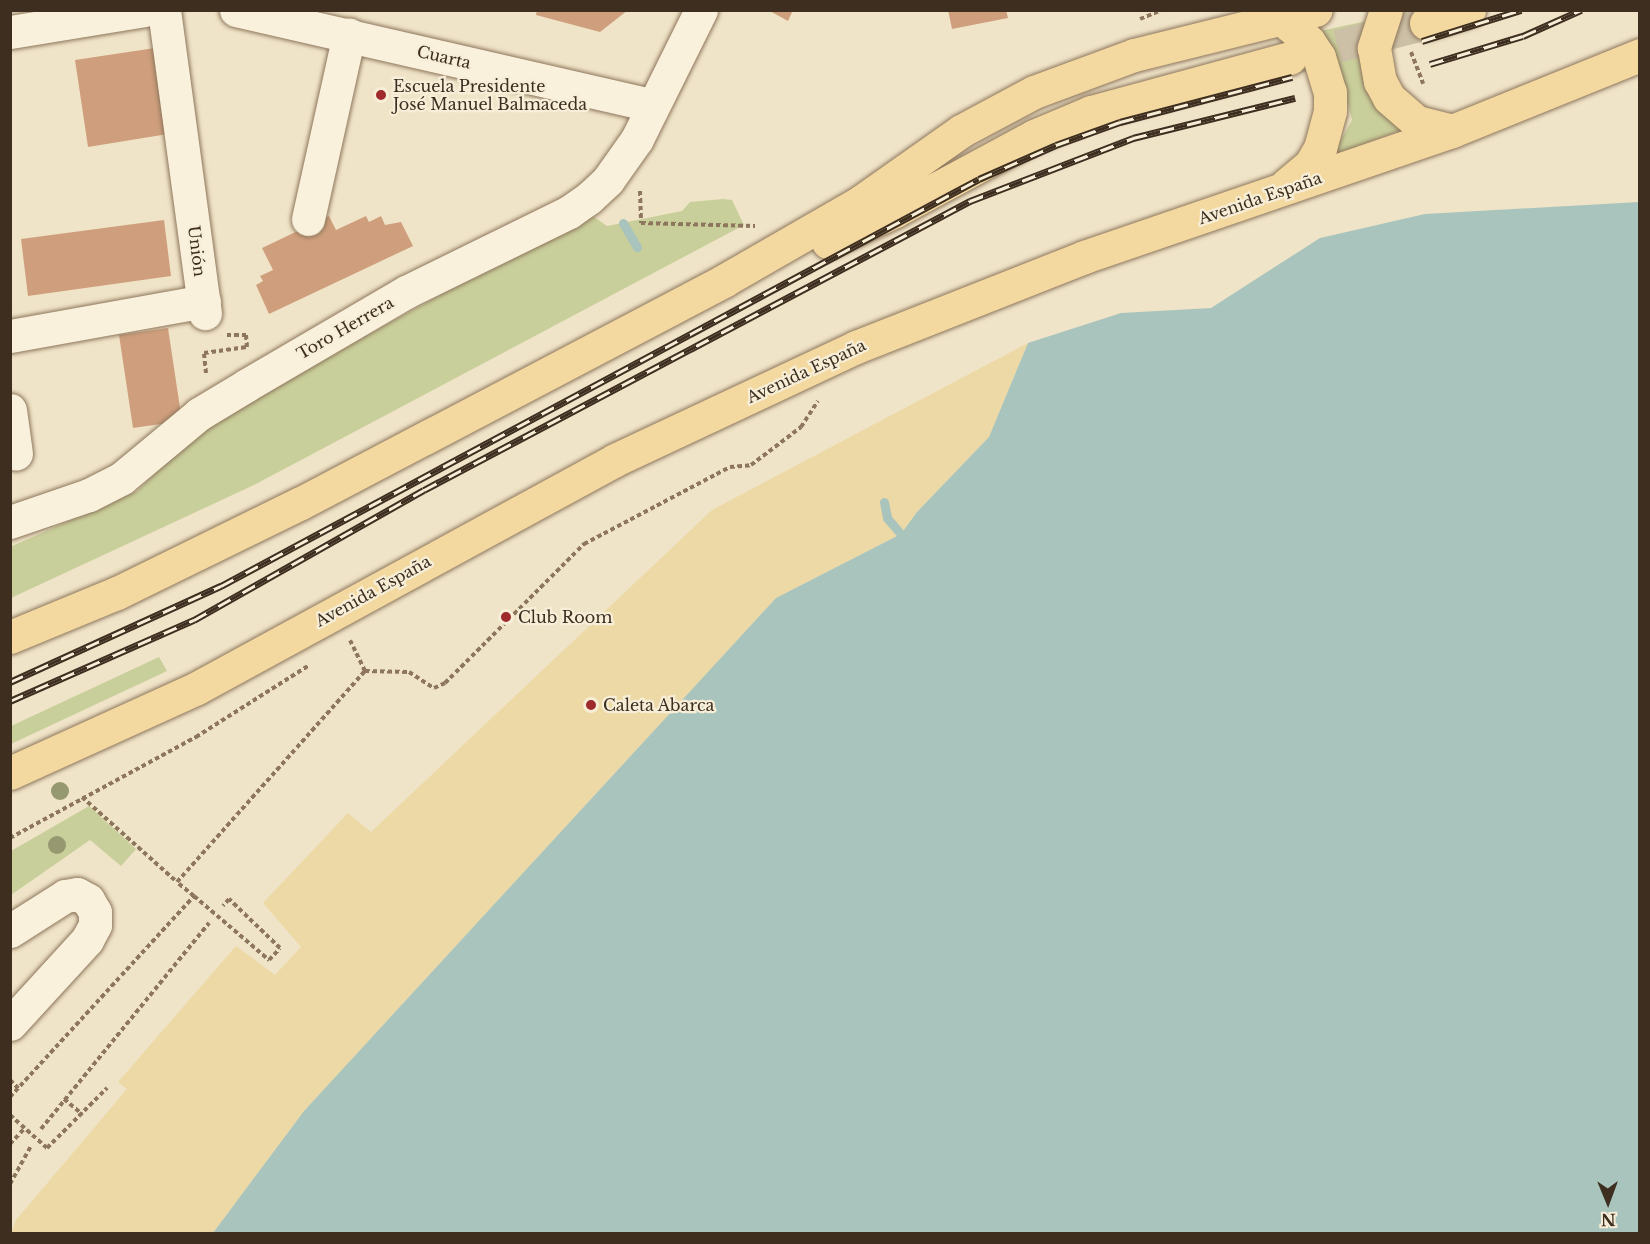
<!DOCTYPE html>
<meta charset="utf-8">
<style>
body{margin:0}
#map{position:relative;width:1650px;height:1244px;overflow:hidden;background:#f0e4c8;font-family:"Libre Baskerville",serif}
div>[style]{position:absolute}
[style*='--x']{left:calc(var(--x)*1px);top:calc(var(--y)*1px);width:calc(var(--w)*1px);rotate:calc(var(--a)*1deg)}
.green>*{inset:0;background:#c9cf9b}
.sand>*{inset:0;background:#ecd9a5}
.water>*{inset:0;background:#a9c4bc}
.stream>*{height:9px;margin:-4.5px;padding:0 4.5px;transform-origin:4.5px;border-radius:4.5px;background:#a9c4bc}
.building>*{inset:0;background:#cf9f7d}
.major-tunnel>*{height:33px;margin-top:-16.5px;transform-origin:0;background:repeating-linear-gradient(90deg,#ccc0a6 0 33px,transparent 0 49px)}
.path>*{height:4px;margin-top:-2px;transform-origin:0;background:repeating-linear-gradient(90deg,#8d765c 0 4.5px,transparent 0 7.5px)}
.roads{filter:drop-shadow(0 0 2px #8d765c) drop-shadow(0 0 2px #8d765c)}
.minor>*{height:33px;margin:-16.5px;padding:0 16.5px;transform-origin:16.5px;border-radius:16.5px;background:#faf1dc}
.major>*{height:33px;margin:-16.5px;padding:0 16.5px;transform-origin:16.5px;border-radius:16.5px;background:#f3d9a0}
.rail>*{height:7px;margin-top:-3.5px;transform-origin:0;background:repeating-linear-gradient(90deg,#f7eed8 0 14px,#3d2e20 0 28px);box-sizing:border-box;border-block:2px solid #3d2e20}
.trees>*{width:18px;height:18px;margin:-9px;border-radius:50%;background:#96986f}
.dots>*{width:16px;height:16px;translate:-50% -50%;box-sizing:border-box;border:3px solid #f7eed8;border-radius:50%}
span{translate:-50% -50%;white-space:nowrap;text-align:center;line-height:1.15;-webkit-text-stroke:4.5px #f7eed8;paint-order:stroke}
.street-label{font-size:16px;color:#3d2e20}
.poi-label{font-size:16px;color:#3d2e20}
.left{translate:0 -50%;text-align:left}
.frame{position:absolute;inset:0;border:12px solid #3d2e20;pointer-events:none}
.north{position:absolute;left:1578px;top:1172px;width:60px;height:60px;-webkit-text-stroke:4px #f7eed8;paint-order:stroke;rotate:179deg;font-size:16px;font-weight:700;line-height:24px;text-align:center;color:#3d2e20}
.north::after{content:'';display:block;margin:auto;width:21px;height:27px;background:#3d2e20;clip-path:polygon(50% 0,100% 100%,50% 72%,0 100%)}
</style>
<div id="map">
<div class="green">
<div style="clip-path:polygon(1371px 20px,1407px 128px,1332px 156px,1352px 120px,1335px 52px,1320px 31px)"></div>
<div style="clip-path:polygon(723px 199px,732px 200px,744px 225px,254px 485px,11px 598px,10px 547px,137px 491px,207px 423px,568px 225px,586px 211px,607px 226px,682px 211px,690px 202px)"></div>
<div style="clip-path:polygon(159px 657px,167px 671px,11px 744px,11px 726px)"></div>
<div style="clip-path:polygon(89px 806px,136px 849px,121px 866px,90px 840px,11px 895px,11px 851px)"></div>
</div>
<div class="sand">
<div style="clip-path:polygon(1028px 343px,989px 437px,917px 512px,901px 534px,776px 598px,304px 1111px,213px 1233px,11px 1234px,16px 1220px,127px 1089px,118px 1082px,236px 946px,275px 975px,301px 947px,263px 903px,348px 813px,371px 832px,712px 510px)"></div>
</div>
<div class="water">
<div style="clip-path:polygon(1639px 202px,1639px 1233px,213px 1233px,304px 1111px,776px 598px,901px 534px,917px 512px,989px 437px,1028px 343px,1121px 313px,1211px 308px,1320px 238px,1425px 214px)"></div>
</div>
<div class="stream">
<div style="--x:623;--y:223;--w:28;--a:60"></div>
<div style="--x:884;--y:502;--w:16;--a:79"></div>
<div style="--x:887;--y:518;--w:21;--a:49"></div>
</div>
<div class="building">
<div style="clip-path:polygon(537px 10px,628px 10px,600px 32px,536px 15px)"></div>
<div style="clip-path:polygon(768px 10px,793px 10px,788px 21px)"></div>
<div style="clip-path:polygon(948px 10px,1006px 10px,1008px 18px,952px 29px)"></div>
<div style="clip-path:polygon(155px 48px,168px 134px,88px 147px,75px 60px)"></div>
<div style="clip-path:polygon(329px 216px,336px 230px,366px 216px,369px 222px,381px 216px,385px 225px,401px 222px,413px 246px,269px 314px,256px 285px,263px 281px,260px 276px,273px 270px,262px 248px)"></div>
<div style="clip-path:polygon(164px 220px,171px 276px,28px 296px,21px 239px)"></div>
<div style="clip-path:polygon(168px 328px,182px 421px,133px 428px,119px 335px)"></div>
</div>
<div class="major-tunnel">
<div style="--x:1290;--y:58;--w:140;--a:-14.4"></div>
</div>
<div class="path">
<div style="--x:1140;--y:19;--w:24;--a:-22"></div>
<div style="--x:1411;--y:52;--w:34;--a:69"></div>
<div style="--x:640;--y:191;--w:32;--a:88"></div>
<div style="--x:641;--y:223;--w:114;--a:1.5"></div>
<div style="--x:206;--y:373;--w:20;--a:-96"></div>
<div style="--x:204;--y:353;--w:43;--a:-7.9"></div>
<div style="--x:247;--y:347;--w:12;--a:-95"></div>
<div style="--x:246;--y:335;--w:21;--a:180"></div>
<div style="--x:365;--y:671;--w:44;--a:1.3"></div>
<div style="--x:409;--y:672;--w:30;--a:33"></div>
<div style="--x:434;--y:688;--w:12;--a:-24"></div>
<div style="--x:445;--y:683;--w:197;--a:-45"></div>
<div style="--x:584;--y:544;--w:165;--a:-27.8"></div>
<div style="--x:730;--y:467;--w:21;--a:-5"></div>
<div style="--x:751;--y:465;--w:63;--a:-37.2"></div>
<div style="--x:801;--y:427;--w:31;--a:-57"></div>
<div style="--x:82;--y:797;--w:127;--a:41.8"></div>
<div style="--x:10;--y:838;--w:212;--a:-28.5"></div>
<div style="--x:196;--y:737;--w:133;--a:-32.4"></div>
<div style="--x:194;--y:896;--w:22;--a:-141"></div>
<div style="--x:177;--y:882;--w:283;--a:-48.3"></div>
<div style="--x:365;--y:671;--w:34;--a:-116"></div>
<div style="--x:10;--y:1080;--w:13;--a:45"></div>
<div style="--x:10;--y:1097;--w:273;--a:-47.5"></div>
<div style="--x:194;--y:896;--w:99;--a:40.5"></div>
<div style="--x:269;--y:960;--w:16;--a:-47"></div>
<div style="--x:280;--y:948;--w:71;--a:-136.1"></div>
<div style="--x:229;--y:899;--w:9;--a:131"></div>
<div style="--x:64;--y:1099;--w:23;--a:40"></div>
<div style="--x:10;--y:1115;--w:50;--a:41.7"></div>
<div style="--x:47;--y:1148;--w:85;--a:-45"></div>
<div style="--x:41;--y:1129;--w:266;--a:-50.8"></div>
<div style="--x:10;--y:1144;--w:21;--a:-47"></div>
<div style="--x:10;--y:1184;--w:43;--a:-61.1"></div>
</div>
<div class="roads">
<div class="minor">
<div style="--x:164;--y:10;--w:306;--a:82.3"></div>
<div style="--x:236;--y:10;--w:426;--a:12.9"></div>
<div style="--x:10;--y:32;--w:136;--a:-9.3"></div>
<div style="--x:308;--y:219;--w:189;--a:-77.5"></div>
<div style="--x:10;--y:336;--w:197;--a:-10.2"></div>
<div style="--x:10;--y:410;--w:44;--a:82.2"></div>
<div style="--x:10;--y:522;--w:83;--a:-18.9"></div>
<div style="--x:89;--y:495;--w:37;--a:-27"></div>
<div style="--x:122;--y:478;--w:100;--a:-39.7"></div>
<div style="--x:199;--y:414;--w:56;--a:-31.1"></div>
<div style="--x:247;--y:385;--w:184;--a:-30.3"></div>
<div style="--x:406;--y:292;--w:182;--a:-26.1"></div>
<div style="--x:569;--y:212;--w:24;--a:-35"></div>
<div style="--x:589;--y:198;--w:26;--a:-43"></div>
<div style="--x:608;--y:180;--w:50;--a:-54.7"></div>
<div style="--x:637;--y:139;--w:144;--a:-63.6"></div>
<div style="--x:10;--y:931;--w:65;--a:-32.5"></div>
<div style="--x:65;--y:896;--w:12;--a:-9"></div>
<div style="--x:77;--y:894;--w:13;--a:29"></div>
<div style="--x:88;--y:900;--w:14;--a:60"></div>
<div style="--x:95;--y:912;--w:13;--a:90"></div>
<div style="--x:95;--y:925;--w:17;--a:118"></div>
<div style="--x:87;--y:940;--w:114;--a:132.5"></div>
</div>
<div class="major">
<div style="--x:1386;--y:10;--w:40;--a:108"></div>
<div style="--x:1374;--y:48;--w:34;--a:80"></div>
<div style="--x:1380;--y:81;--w:19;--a:62"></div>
<div style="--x:1389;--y:98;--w:37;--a:41"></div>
<div style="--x:1417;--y:122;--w:36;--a:14"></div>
<div style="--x:1282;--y:19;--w:35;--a:40"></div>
<div style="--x:1309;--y:42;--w:18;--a:56"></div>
<div style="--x:1319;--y:57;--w:37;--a:73"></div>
<div style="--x:1330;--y:92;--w:19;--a:90"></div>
<div style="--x:1330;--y:111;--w:38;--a:105"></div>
<div style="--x:1320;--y:148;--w:20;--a:120"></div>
<div style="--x:1310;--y:165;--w:31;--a:140"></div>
<div style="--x:1426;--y:23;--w:45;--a:-16.8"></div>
<div style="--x:828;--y:242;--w:74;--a:-24.8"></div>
<div style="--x:895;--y:211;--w:158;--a:-28.3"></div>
<div style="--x:1034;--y:136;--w:62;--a:-22.8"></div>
<div style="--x:1091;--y:112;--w:206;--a:-15.2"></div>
<div style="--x:10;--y:637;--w:116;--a:-22.4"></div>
<div style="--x:117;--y:593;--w:203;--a:-26.1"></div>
<div style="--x:299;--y:504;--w:481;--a:-27.7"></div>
<div style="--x:725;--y:280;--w:155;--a:-29.9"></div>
<div style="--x:859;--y:203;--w:125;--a:-35.2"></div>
<div style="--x:961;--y:131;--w:83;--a:-28.1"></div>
<div style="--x:1034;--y:92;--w:107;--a:-20.3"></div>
<div style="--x:1134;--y:55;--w:187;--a:-13.9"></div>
<div style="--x:10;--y:773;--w:205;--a:-24.4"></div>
<div style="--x:197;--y:688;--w:476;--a:-28.6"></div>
<div style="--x:615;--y:460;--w:266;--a:-25.1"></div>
<div style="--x:856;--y:347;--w:245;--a:-21.5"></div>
<div style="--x:1084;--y:257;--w:389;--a:-18.9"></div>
<div style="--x:1452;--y:131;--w:203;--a:-22"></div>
</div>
</div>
<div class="rail">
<div style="--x:1422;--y:41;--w:104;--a:-17.4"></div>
<div style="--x:1430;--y:64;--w:97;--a:-16.8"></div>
<div style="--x:1523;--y:36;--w:64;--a:-24.1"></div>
<div style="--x:10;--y:682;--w:232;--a:-24.5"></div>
<div style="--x:221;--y:586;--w:860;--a:-28.23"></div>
<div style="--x:979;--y:179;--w:84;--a:-23.8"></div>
<div style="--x:1056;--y:145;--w:68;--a:-19.8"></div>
<div style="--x:1120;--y:122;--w:178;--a:-14.7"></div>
<div style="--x:10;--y:701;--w:201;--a:-23.8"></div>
<div style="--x:194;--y:620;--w:264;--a:-29.5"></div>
<div style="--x:424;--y:490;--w:618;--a:-27.89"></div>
<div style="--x:970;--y:201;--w:175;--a:-21.1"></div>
<div style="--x:1133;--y:138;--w:167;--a:-13.9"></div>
</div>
<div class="trees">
<div style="left:60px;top:791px"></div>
<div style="left:57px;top:845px"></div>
</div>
<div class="dots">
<div style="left:381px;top:95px;background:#9e2a2b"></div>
<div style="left:506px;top:617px;background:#9e2a2b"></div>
<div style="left:591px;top:705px;background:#9e2a2b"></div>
</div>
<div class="street-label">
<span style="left:444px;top:57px;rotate:13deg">Cuarta</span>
<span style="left:1260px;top:198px;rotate:-19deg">Avenida España</span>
<span style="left:197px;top:251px;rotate:83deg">Unión</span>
<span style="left:345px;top:328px;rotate:-30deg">Toro Herrera</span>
<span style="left:806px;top:371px;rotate:-25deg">Avenida España</span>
<span style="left:373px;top:591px;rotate:-29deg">Avenida España</span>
</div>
<div class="poi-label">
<span class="left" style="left:393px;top:95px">Escuela Presidente<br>José Manuel Balmaceda</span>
<span class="left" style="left:518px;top:617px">Club Room</span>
<span class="left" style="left:603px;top:705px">Caleta Abarca</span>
</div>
<div class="frame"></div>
<div class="north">N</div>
</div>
